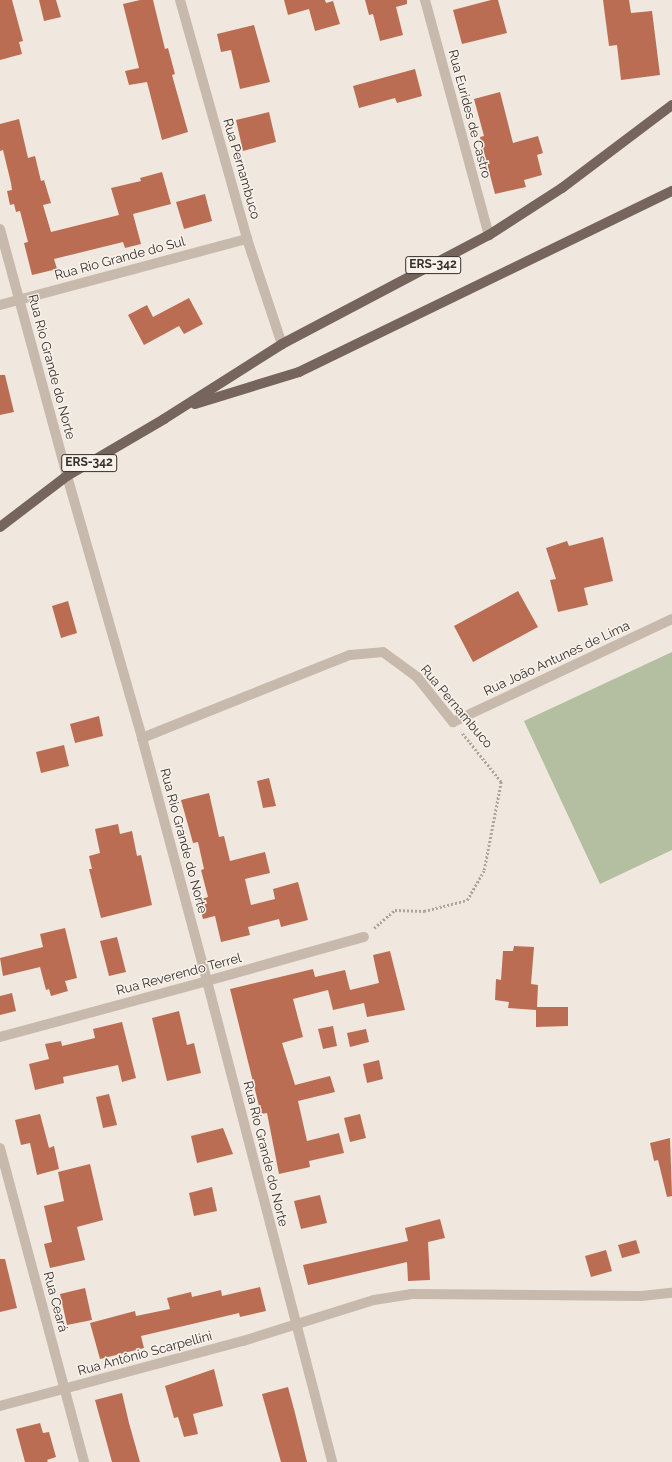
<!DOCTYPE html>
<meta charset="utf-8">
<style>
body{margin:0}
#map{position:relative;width:672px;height:1462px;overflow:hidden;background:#f0e8df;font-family:Raleway,sans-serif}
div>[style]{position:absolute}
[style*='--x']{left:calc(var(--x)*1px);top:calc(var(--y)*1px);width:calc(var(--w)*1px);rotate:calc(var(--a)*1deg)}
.green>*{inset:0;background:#b4bea0}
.building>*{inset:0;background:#ba6d53}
.path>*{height:2.5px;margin-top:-1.25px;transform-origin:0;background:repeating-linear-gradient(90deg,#b3a396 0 2px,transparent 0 4px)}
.minor>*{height:10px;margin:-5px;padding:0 5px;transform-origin:5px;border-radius:5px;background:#c7b9ac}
.tertiary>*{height:10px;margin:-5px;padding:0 5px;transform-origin:5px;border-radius:5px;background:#c7b9ac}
.primary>*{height:10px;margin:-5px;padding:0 5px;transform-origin:5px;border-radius:5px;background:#76655d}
span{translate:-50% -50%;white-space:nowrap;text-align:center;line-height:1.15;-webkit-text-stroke:3px #f8f2eb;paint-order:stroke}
.shield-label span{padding:1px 3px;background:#f8f2eb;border:1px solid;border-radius:3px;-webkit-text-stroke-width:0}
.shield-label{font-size:12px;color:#362e2a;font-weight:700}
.street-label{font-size:13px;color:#362e2a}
</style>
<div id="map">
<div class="green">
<div style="clip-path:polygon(672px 652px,672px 850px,600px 884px,524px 721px)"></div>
</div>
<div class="building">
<div style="clip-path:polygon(0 0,12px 0,23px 41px,19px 42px,22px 54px,0 60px)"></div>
<div style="clip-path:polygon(39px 0,56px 0,61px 17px,44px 21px)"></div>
<div style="clip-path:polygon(140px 0,153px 0,165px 49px,168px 48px,175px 74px,172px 75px,188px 132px,162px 140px,147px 82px,129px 85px,125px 71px,139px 68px,123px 4px)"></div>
<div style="clip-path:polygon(284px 0,325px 0,326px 3px,333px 1px,340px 24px,315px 31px,309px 9px,288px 15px)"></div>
<div style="clip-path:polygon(365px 0,407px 0,407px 4px,396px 7px,403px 35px,380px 41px,373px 14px,369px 15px)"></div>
<div style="clip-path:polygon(491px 0,498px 0,507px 33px,462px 44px,453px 10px)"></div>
<div style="clip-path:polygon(603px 0,629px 0,631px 13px,652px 11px,660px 75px,621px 80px,617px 45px,609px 46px)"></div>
<div style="clip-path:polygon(254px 25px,270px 82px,240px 89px,231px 50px,221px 52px,217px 34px)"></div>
<div style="clip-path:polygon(415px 69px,422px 96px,397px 103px,395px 98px,359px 108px,353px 86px)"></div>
<div style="clip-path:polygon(500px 92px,513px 143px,538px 136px,543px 153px,537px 155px,542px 175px,524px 180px,526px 187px,495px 194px,480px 137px,484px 136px,474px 99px)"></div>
<div style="clip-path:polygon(269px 112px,276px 142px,243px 151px,236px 120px)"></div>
<div style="clip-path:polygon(19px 119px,28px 158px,35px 156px,41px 181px,44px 180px,51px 203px,43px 205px,51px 232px,119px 215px,111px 188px,141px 181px,140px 178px,162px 172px,171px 204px,133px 214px,141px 244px,125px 248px,123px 242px,54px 259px,57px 269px,32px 275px,24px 243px,28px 242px,20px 211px,16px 212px,14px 204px,10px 205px,7px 191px,12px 190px,11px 183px,3px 150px,0 151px,0 124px)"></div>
<div style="clip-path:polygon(205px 194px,212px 221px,184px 229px,176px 202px)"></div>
<div style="clip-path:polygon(189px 298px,203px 324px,184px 334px,179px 326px,144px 345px,128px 315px,147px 305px,153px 317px)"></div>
<div style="clip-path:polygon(0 375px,5px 375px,14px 412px,0 415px)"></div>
<div style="clip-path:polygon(603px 537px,613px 581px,584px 588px,588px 605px,558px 612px,550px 580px,556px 579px,546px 548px,567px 541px,569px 546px)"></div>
<div style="clip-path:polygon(518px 591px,538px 627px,473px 662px,454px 626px)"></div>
<div style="clip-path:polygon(68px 601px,77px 633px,61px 638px,52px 606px)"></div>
<div style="clip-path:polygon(99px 716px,103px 736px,75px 743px,70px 724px)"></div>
<div style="clip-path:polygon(64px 745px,69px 766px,41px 773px,36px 752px)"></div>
<div style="clip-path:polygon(269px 778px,276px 806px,263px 808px,257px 781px)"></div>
<div style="clip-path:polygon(209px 793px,219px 837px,224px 836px,230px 861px,265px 852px,270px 873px,245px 879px,251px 905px,275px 899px,273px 889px,298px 882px,308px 920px,281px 927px,279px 919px,248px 927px,250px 935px,221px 942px,215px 916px,203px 919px,198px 900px,208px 897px,201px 870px,204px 869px,198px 842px,193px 843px,181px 800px)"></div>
<div style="clip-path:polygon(118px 824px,120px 834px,132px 831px,137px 856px,141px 855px,152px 905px,101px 918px,89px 869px,92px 869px,89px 856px,100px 853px,95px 829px)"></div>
<div style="clip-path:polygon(65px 928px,77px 978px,65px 981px,68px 991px,51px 996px,49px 989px,46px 990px,40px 967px,3px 976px,0 958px,43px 947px,40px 934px)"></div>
<div style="clip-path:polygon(117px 937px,126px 972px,109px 976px,100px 941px)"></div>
<div style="clip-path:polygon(514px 946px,534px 947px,531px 984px,538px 985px,537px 1007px,568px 1007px,568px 1026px,536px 1027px,536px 1010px,508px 1008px,509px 1002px,495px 1000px,496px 979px,501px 980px,503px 951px,513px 951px)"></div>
<div style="clip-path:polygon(390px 951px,405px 1010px,367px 1017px,364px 1003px,333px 1010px,328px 990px,293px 999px,303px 1037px,282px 1043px,295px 1085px,330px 1076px,335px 1092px,298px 1101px,307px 1141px,339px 1133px,344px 1153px,309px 1161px,310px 1167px,279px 1174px,267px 1113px,261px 1114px,230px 989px,313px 969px,315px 977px,345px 970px,350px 990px,379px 983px,373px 955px)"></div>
<div style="clip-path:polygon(12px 993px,16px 1011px,0 1015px,0 996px)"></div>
<div style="clip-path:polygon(179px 1011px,187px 1045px,194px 1043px,201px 1073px,167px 1081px,152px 1018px)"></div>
<div style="clip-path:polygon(122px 1022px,136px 1078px,122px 1082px,118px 1065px,63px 1077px,64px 1083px,35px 1090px,29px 1064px,49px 1059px,45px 1044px,61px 1041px,62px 1046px,95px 1038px,93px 1029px)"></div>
<div style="clip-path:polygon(333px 1026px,337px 1046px,323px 1049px,318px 1029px)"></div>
<div style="clip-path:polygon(366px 1029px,369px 1042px,350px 1047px,347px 1033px)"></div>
<div style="clip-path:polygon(379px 1060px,383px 1079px,367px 1083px,363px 1064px)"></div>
<div style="clip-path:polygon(109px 1094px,117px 1125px,103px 1128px,96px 1097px)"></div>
<div style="clip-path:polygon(40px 1114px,49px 1148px,54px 1146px,59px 1169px,37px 1175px,30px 1143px,21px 1145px,15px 1120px)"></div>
<div style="clip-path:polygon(360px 1114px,366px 1138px,350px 1142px,344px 1118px)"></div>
<div style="clip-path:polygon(223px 1128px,233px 1154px,197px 1163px,191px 1136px)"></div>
<div style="clip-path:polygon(670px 1138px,672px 1196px,667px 1197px,658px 1160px,654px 1161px,650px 1143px)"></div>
<div style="clip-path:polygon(90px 1164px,103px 1220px,77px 1227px,85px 1260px,50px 1268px,44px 1244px,52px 1242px,44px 1206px,64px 1201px,58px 1172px)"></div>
<div style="clip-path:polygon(212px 1187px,217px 1211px,194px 1216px,189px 1193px)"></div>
<div style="clip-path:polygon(320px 1195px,327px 1223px,301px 1229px,294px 1201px)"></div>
<div style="clip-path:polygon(440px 1219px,445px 1238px,428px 1242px,430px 1280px,408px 1281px,407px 1262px,308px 1285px,303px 1265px,408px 1241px,405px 1228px)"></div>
<div style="clip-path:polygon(636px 1240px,640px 1253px,622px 1258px,618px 1245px)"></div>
<div style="clip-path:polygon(606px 1250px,612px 1271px,591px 1277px,585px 1256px)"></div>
<div style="clip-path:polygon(0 1259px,5px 1259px,17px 1308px,0 1312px)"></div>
<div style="clip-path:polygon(260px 1287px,266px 1311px,240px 1317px,239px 1313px,141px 1336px,144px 1348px,100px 1359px,90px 1323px,135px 1311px,136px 1316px,170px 1309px,167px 1298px,191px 1292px,192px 1297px,221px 1290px,222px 1296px)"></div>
<div style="clip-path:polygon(85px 1288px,92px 1320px,67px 1325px,60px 1294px)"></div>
<div style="clip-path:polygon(214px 1369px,223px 1406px,193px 1414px,198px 1434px,184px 1437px,178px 1417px,174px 1418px,165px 1386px)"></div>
<div style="clip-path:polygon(288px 1387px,295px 1413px,307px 1462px,281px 1462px,262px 1394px)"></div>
<div style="clip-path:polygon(122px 1393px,129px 1423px,140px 1462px,112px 1462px,95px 1400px)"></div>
<div style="clip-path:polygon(40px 1423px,43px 1433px,49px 1432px,56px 1457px,47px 1460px,48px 1462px,25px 1462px,16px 1429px)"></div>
</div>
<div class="path">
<div style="--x:374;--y:928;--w:28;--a:-41"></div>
<div style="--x:395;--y:910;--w:29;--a:2"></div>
<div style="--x:424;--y:911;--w:44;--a:-14.3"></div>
<div style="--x:467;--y:900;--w:34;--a:-60"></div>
<div style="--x:484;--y:870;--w:90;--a:-79.1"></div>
<div style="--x:501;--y:782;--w:64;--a:-128.7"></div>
</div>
<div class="minor">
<div style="--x:180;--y:0;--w:248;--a:74.3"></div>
<div style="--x:247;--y:239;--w:111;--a:71.6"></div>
<div style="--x:0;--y:229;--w:256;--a:74.8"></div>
<div style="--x:0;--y:305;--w:256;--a:-15"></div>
<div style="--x:142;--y:738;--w:224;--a:-21.8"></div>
<div style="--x:350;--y:655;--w:33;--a:-5"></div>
<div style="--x:383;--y:652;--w:42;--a:36.3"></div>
<div style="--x:417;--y:677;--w:58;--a:51.3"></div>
<div style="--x:453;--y:722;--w:242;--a:-25.2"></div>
<div style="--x:207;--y:981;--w:163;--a:-15.7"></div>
<div style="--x:0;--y:1148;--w:325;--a:75"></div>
<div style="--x:0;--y:1406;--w:252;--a:-15"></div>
<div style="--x:243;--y:1341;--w:137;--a:-17.4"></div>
<div style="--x:374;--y:1300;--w:37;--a:-9"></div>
<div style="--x:411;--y:1294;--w:230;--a:0.5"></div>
<div style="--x:641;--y:1296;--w:31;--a:-6"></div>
</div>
<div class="tertiary">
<div style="--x:425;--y:0;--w:244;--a:74.8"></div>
<div style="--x:67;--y:476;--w:273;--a:74"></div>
<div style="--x:142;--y:738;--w:252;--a:75"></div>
<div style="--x:207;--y:981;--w:497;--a:75.4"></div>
<div style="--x:0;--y:1037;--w:214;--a:-15.1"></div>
</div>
<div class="primary">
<div style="--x:195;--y:404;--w:109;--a:-17.1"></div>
<div style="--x:299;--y:372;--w:415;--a:-25.9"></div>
<div style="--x:0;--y:527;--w:84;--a:-37.3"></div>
<div style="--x:67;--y:476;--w:113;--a:-30.4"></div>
<div style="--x:164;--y:419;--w:140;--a:-32.4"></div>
<div style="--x:282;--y:344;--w:234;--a:-27.8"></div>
<div style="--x:489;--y:235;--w:87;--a:-32.8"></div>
<div style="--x:562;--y:188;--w:138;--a:-37"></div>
</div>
<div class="shield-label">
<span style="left:433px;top:265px">ERS-342</span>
<span style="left:89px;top:463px">ERS-342</span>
</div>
<div class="street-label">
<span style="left:469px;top:114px;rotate:75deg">Rua Eurides de Castro</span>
<span style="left:241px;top:169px;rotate:74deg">Rua Pernambuco</span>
<span style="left:120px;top:259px;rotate:-15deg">Rua Rio Grande do Sul</span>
<span style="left:51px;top:367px;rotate:75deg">Rua Rio Grande do Norte</span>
<span style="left:557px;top:659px;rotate:-25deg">Rua João Antunes de Lima</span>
<span style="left:456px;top:707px;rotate:50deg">Rua Pernambuco</span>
<span style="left:183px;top:841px;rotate:75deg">Rua Rio Grande do Norte</span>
<span style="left:179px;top:975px;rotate:-15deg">Rua Reverendo Terrel</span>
<span style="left:265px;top:1154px;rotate:76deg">Rua Rio Grande do Norte</span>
<span style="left:55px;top:1302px;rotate:75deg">Rua Ceará</span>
<span style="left:145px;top:1354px;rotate:-15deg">Rua Antônio Scarpellini</span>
</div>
</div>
